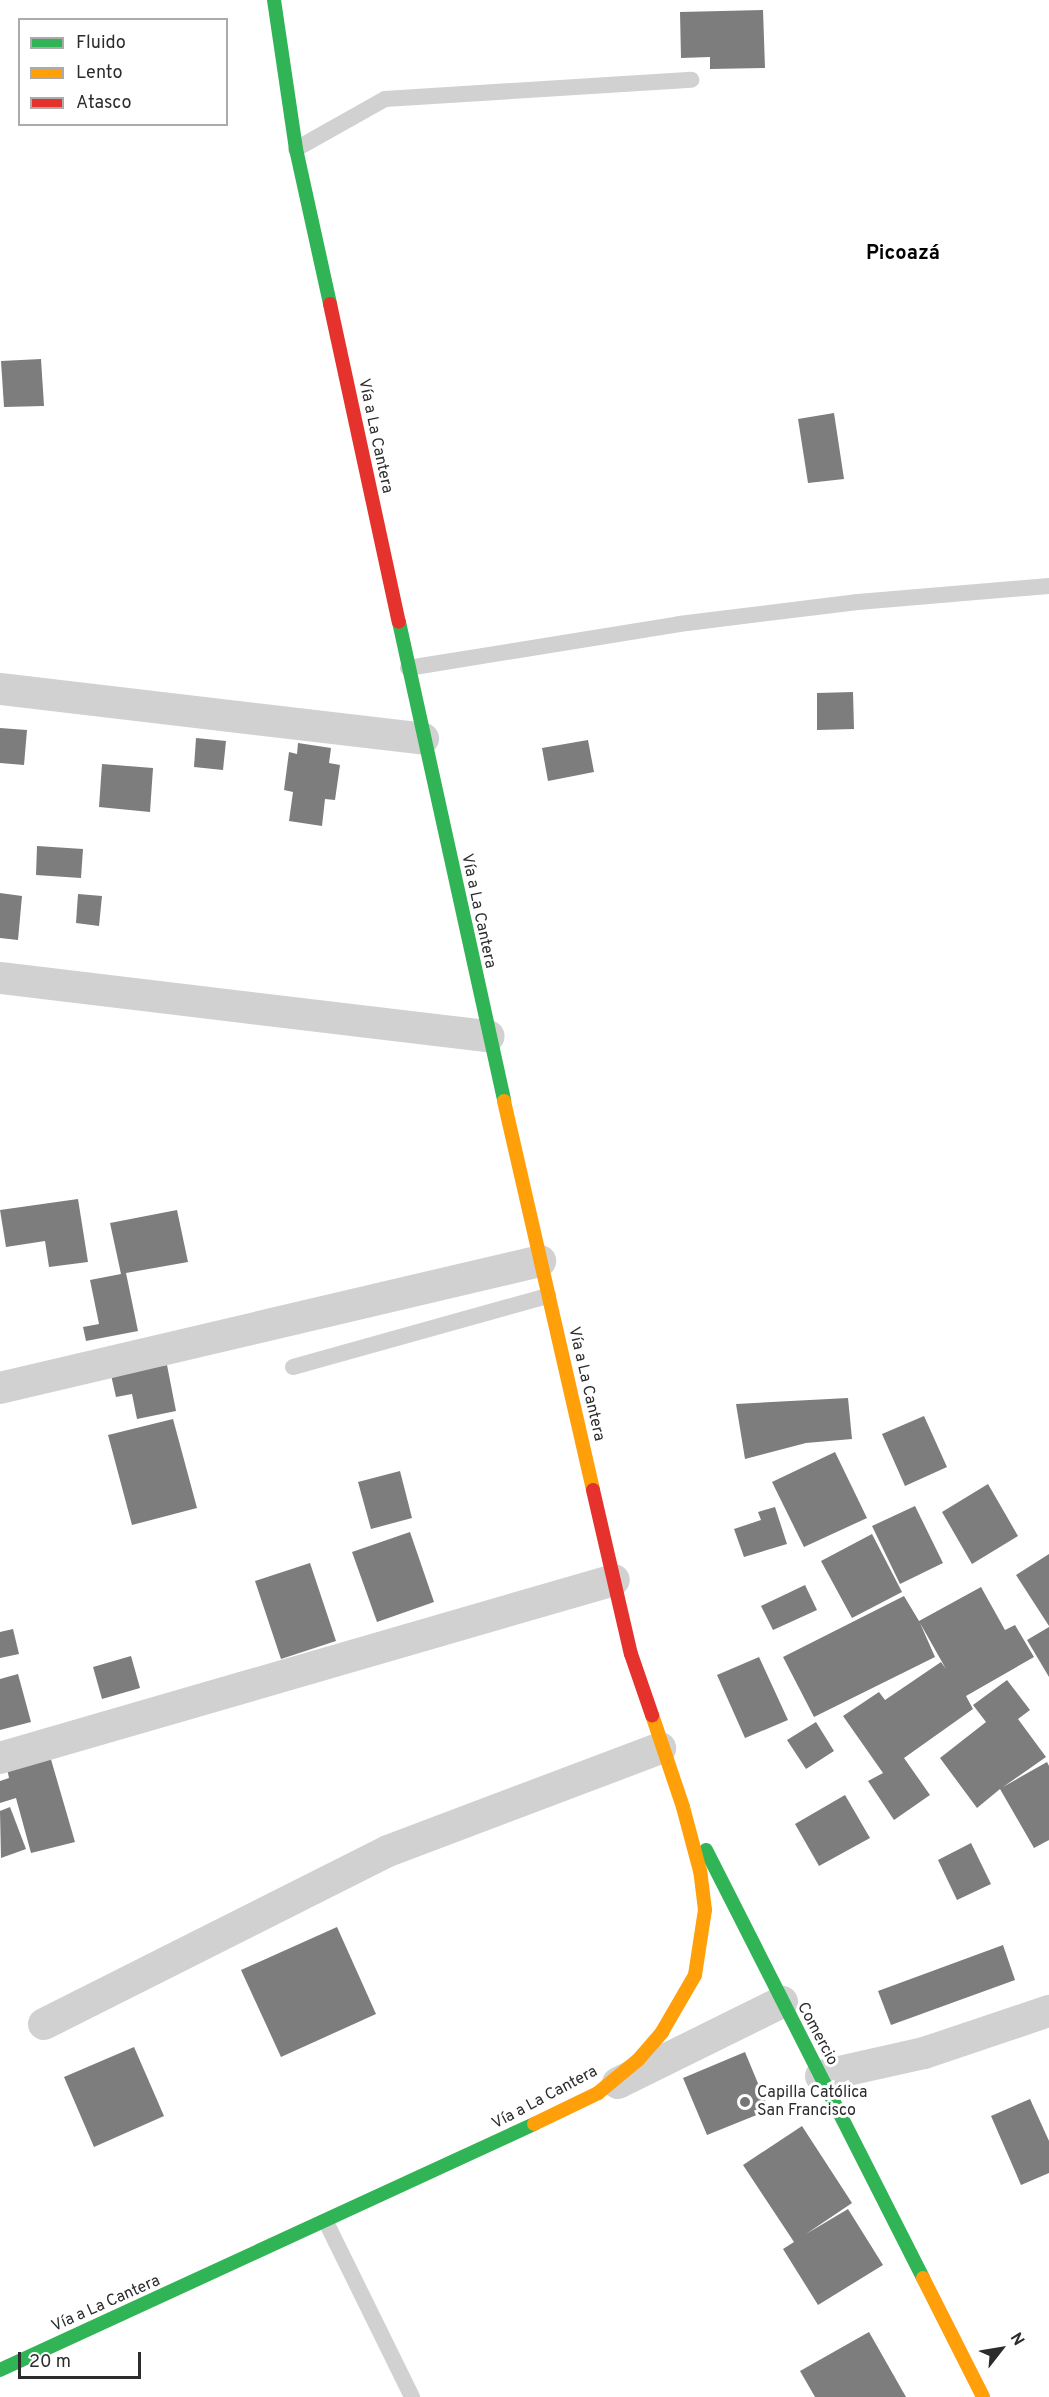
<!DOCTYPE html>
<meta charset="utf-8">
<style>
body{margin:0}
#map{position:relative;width:1049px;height:2397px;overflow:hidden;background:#fff;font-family:Overpass,sans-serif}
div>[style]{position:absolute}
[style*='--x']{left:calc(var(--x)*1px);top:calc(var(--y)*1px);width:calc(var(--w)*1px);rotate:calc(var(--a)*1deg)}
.building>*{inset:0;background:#7d7d7d}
.lane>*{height:16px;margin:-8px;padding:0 8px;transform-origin:8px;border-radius:8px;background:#d1d1d1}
.street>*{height:32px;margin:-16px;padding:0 16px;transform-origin:16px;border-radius:16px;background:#d1d1d1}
.fast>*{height:14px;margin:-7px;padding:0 7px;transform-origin:7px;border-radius:7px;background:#30b455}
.slow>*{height:14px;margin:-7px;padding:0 7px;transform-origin:7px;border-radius:7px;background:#ff9f0a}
.jam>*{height:14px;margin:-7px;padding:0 7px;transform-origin:7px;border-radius:7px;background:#e5322d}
.dots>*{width:16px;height:16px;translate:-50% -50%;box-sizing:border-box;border:3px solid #fff;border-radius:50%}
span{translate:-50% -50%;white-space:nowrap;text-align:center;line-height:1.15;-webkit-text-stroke:6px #fff;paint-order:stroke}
.street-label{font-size:16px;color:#2c2c2c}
.poi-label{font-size:16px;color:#2c2c2c}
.left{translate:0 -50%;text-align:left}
.quarter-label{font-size:20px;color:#000;font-weight:700}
.legend{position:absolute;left:18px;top:18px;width:210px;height:108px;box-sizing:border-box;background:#fff;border:2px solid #ababab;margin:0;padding:8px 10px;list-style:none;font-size:18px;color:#2c2c2c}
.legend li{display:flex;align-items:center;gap:12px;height:30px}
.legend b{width:30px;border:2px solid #ababab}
.north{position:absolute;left:971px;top:2319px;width:60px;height:60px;-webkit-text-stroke:4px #fff;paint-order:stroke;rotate:59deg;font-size:16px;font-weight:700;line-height:24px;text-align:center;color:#2c2c2c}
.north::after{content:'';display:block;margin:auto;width:21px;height:27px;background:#2c2c2c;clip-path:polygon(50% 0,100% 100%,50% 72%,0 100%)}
.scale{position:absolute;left:18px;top:2352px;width:123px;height:27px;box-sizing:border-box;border:3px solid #2c2c2c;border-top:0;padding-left:8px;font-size:18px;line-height:21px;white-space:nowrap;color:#2c2c2c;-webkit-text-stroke:4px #fff;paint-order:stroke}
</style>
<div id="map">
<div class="building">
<div style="clip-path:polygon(763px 10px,765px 68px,710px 69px,710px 57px,681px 58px,680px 12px)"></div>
<div style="clip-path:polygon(41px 359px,44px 406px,4px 407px,1px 361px)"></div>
<div style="clip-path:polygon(834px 413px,844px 479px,808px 483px,798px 419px)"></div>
<div style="clip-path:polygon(853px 692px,854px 729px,817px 730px,817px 693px)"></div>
<div style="clip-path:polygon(0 728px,27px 730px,24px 765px,0 763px)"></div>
<div style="clip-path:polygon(196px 738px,226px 741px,223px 770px,194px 767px)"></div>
<div style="clip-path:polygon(588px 740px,594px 772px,548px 781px,542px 748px)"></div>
<div style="clip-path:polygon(298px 743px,331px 748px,329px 763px,340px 765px,335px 800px,325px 799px,322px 826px,289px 821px,293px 792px,284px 790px,289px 752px,297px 754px)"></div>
<div style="clip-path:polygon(102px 764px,153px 768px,150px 812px,99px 807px)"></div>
<div style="clip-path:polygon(37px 846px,83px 849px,81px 878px,36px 875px)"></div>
<div style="clip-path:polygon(0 893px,22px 896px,18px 940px,0 938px)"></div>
<div style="clip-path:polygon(78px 894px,102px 896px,99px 926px,76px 923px)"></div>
<div style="clip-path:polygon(78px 1199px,88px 1262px,49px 1267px,45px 1241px,6px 1247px,0 1210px)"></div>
<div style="clip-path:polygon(177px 1210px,188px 1262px,126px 1273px,138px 1331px,86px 1341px,83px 1327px,99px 1324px,90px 1280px,121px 1274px,110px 1223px)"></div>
<div style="clip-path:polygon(167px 1365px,176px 1411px,137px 1419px,132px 1394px,116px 1397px,111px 1375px)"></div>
<div style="clip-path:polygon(848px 1398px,852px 1439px,806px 1443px,745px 1459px,736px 1404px)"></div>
<div style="clip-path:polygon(924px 1416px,947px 1467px,905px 1486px,882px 1434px)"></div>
<div style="clip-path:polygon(173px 1419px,197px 1508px,132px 1525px,108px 1435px)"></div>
<div style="clip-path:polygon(835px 1452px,867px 1518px,804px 1547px,772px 1482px)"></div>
<div style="clip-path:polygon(400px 1471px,412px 1518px,371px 1529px,358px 1482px)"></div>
<div style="clip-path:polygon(988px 1484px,1018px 1536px,972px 1564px,942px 1512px)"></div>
<div style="clip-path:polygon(915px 1506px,943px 1563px,900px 1584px,872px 1526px)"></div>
<div style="clip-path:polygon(775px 1507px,787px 1544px,744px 1557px,734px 1529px,761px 1520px,758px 1512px)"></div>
<div style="clip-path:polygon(410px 1532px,434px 1602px,377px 1622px,352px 1552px)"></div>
<div style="clip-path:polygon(872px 1534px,902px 1592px,852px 1618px,821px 1561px)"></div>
<div style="clip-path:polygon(1049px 1554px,1049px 1626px,1016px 1575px)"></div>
<div style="clip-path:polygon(310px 1563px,336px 1641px,281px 1659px,255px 1581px)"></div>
<div style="clip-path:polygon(805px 1585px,817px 1610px,773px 1630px,761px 1606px)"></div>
<div style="clip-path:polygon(981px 1587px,1005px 1630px,1015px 1625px,1034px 1657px,966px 1696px,973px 1709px,904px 1758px,930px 1795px,894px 1820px,868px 1781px,883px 1773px,843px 1716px,879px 1692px,885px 1700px,941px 1662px,946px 1669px,920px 1623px,935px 1657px,814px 1717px,783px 1657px,904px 1596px,919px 1621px)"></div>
<div style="clip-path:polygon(1049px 1627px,1049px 1677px,1027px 1640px)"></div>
<div style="clip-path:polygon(13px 1629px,19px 1654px,0 1658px,0 1632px)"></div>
<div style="clip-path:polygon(131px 1656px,140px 1688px,102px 1699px,93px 1667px)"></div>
<div style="clip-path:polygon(759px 1657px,788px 1720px,745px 1738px,717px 1675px)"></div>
<div style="clip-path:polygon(18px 1674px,31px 1722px,0 1730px,0 1679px)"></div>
<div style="clip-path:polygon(1007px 1680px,1030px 1710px,1018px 1719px,1046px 1757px,1003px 1787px,1047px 1762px,1049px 1766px,1049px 1840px,1034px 1848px,1000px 1789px,977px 1808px,940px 1758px,986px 1722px,973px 1705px)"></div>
<div style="clip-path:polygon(816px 1722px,834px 1751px,806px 1769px,787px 1740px)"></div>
<div style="clip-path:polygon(50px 1756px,75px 1842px,31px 1853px,16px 1798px,0 1803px,0 1781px,9px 1778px,7px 1768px)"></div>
<div style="clip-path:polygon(845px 1795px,870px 1838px,819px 1866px,795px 1824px)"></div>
<div style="clip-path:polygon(10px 1807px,26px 1849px,1px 1858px,0 1811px)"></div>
<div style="clip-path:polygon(971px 1843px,991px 1884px,957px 1900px,938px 1860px)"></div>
<div style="clip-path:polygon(337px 1927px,376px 2014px,281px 2057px,241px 1970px)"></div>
<div style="clip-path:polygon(1003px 1945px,1015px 1980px,891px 2025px,878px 1991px)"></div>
<div style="clip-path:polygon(134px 2047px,164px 2116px,94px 2147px,64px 2077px)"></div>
<div style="clip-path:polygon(745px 2052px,769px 2110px,707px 2135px,683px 2078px)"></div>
<div style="clip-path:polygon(1030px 2099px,1049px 2141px,1049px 2173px,1021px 2185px,991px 2116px)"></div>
<div style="clip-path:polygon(802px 2126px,852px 2203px,806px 2234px,848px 2209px,883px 2265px,818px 2305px,783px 2249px,794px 2242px,743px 2165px)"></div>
<div style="clip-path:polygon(869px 2332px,906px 2397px,815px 2397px,800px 2371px)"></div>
</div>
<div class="lane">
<div style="--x:296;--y:149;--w:102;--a:-29.3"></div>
<div style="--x:385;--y:99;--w:307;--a:-3.6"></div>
<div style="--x:408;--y:668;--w:275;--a:-9.2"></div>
<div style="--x:679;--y:624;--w:180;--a:-7"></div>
<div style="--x:858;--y:602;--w:192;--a:-4.8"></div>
<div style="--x:293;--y:1367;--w:265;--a:-15.6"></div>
<div style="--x:326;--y:2222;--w:195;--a:63.8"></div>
</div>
<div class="street">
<div style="--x:0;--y:689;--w:426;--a:6.7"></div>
<div style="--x:0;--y:978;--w:492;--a:6.8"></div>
<div style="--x:0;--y:1388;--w:555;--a:-13.23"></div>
<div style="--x:0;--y:1758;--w:639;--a:-16.17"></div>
<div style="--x:44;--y:2024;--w:385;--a:-26.7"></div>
<div style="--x:388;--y:1851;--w:291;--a:-20.7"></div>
<div style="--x:821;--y:2076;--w:106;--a:-12.6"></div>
<div style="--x:924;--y:2053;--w:132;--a:-18.6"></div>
<div style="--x:618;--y:2083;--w:183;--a:-26.3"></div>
</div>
<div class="fast">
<div style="--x:274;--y:0;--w:151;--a:81.6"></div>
<div style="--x:296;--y:149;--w:159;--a:77.6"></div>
<div style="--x:399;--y:622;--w:490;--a:77.6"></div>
<div style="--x:706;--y:1850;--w:480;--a:63.1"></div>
<div style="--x:0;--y:2370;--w:588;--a:-24.73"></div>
</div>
<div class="slow">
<div style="--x:504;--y:1101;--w:399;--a:77.1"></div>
<div style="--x:534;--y:2124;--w:71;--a:-25.8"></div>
<div style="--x:598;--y:2093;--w:52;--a:-39.5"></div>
<div style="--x:638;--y:2060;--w:37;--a:-49"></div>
<div style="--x:662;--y:2032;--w:66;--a:-59.9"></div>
<div style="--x:695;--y:1975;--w:66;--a:-81.3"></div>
<div style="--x:705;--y:1910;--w:39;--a:-97"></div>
<div style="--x:700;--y:1871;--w:66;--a:-104.9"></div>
<div style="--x:683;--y:1807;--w:97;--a:-108.6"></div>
<div style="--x:923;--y:2278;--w:133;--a:63.2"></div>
</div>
<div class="jam">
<div style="--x:330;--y:304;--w:325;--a:77.8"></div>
<div style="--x:593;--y:1490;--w:168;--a:77"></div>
<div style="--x:631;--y:1654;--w:65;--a:71"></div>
</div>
<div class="dots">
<div style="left:745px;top:2102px;background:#767676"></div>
</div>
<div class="street-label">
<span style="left:375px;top:436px;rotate:78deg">Vía a La Cantera</span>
<span style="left:478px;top:911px;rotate:78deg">Vía a La Cantera</span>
<span style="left:586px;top:1384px;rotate:77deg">Vía a La Cantera</span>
<span style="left:817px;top:2034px;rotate:62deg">Comercio</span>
<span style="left:545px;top:2098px;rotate:-28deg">Vía a La Cantera</span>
<span style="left:106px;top:2304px;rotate:-24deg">Vía a La Cantera</span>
</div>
<div class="poi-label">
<span class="left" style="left:757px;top:2102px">Capilla Católica<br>San Francisco</span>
</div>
<div class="quarter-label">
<span style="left:903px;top:254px">Picoazá</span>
</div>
<ul class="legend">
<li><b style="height:8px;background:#30b455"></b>Fluido</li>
<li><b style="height:8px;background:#ff9f0a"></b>Lento</li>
<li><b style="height:8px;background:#e5322d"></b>Atasco</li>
</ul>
<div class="north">N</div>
<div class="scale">20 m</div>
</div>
